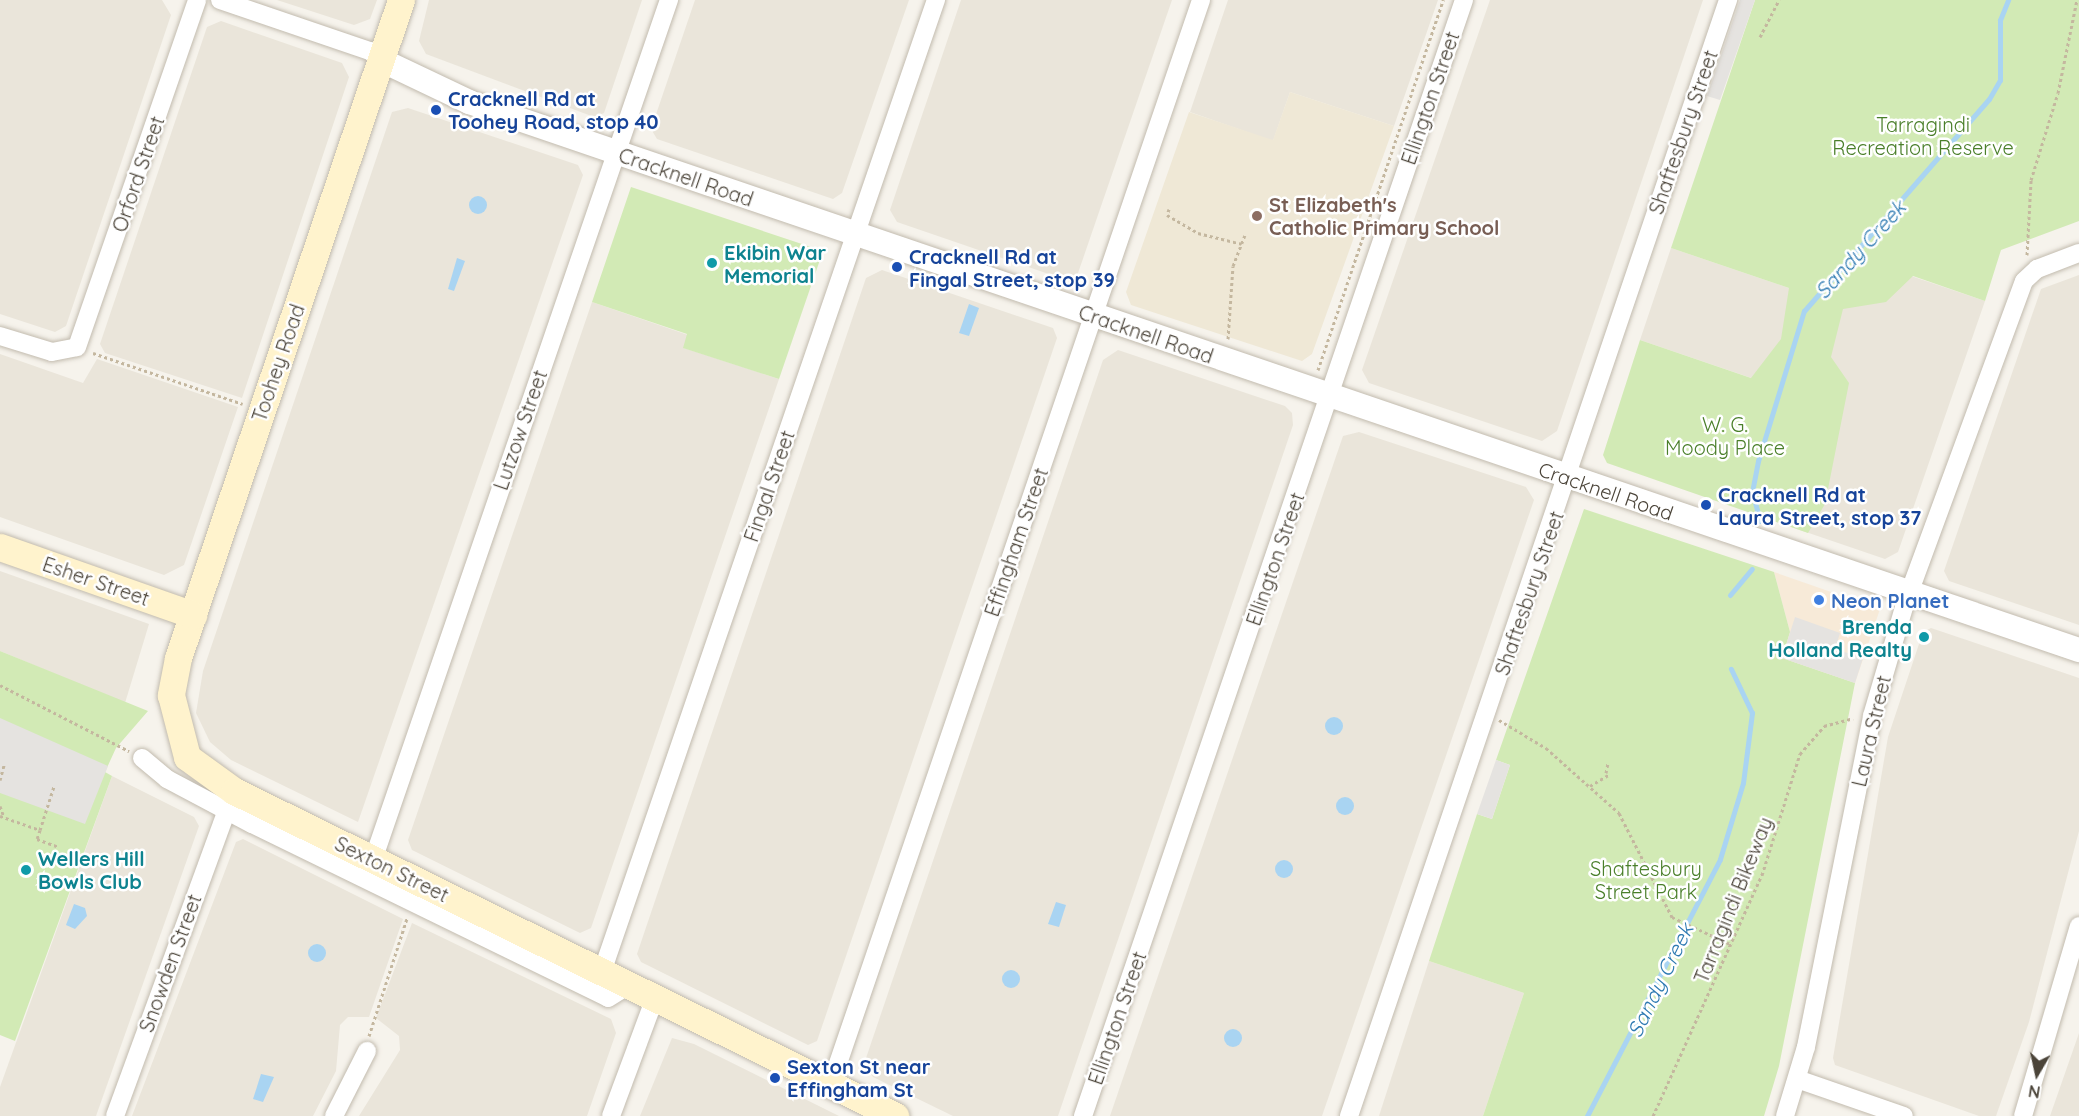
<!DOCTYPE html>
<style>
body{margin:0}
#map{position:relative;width:2079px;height:1116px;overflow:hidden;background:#f6f3ec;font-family:Quicksand,sans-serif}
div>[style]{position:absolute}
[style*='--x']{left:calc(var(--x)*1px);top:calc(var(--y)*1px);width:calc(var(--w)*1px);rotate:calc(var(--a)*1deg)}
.residential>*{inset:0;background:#eae5da}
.commercial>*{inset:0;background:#f7ead8}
.education>*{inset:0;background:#efe8d6}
.green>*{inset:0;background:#d2eab5}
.parking>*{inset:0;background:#e5e3e0}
.water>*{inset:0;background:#a9d4f2}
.round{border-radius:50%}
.stream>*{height:5px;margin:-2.5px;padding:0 2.5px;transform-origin:2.5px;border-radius:2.5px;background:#a9d4f2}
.path>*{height:3px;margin-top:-1.5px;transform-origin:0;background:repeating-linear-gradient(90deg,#c4b79f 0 3px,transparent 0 6px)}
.roads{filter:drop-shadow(0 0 2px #c2bbae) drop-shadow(0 0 2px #c2bbae)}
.minor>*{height:18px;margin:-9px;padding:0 9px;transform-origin:9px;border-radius:9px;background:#fff}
.tertiary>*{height:24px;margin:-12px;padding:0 12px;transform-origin:12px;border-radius:12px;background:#fff}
.secondary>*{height:27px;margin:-13.5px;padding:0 13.5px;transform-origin:13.5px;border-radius:13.5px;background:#fff3cd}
.dots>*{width:16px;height:16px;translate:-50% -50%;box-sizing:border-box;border:3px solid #fff;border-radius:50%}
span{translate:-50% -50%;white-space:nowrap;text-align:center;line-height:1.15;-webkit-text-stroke:5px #fff;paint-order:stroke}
.transit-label{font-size:20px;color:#164399;font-weight:700}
.left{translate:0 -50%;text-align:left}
.street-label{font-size:20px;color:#4b4439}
.park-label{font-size:20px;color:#4a7f2a}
.education-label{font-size:20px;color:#785e54;font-weight:700}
.culture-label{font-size:20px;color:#0d838f;font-weight:700}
.right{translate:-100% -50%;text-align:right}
.shop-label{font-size:20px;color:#366cbe;font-weight:700}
.water-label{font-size:21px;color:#2e7ab2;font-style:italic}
.north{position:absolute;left:2007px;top:1044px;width:60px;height:60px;-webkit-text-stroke:4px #fff;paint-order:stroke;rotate:189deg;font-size:16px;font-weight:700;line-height:24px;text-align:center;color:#4b4439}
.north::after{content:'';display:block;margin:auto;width:21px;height:27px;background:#4b4439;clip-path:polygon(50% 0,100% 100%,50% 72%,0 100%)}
</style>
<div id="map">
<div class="residential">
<div style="clip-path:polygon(0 0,162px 0,171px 15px,66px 326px,55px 332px,0 314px)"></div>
<div style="clip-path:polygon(277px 0,377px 0,370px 19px,354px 25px)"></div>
<div style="clip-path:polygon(429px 0,642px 0,604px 113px,594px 117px,426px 54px,419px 41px)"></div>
<div style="clip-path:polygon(695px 0,909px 0,842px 193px,833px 199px,657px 139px,651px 129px)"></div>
<div style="clip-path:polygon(961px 0,1172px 0,1077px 276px,1069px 281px,897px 222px,890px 210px)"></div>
<div style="clip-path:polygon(1228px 0,1438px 0,1394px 126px,1290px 92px,1273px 141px,1190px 112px)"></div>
<div style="clip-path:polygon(1490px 0,1703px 0,1557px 431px,1542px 441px,1369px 383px,1362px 370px)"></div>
<div style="clip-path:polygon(221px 21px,342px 63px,349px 77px,242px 398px,105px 353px,100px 344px,207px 27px)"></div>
<div style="clip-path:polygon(408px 108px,578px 165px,583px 175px,358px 822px,231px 760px,210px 742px,196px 713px,203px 671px,392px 112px)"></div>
<div style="clip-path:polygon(1671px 248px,1839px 305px,1855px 257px,1985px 301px,1898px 552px,1885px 559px,1768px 519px,1807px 397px,1640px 340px)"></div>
<div style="clip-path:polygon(882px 270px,1053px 328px,1057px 338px,817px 1041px,808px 1045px,641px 962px,637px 954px,866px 278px)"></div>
<div style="clip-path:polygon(2079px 275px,2079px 625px,1949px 581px,1944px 571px,2041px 289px)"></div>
<div style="clip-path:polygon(592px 302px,688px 335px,684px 348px,779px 379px,591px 928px,580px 933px,412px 850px,408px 840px)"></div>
<div style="clip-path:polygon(1118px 350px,1285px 406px,1292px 413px,1293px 425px,1058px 1116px,953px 1116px,873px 1077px,864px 1064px,1103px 360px)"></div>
<div style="clip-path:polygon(0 354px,83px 383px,97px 359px,238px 407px,184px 565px,164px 575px,0 517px)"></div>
<div style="clip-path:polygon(1359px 432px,1526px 487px,1534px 500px,1322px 1116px,1110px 1116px,1343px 436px)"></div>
<div style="clip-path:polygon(0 571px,149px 624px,125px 703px,0 651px)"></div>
<div style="clip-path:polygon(1931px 628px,2079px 678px,2079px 831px,2029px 1022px,1996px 1116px,1979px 1116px,1835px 1065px,1833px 1058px,1888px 737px,1923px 632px)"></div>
<div style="clip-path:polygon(112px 776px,194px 817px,199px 826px,96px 1116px,0 1116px,0 1087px)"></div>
<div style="clip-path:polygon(243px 839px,403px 919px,369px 1017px,348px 1017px,340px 1025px,336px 1071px,313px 1116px,132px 1116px,236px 842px)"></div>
<div style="clip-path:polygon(412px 923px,611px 1019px,616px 1033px,587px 1116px,359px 1116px,400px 1050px,399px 1036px,376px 1018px)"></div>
<div style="clip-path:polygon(1429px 961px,1524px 993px,1483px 1116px,1379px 1116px)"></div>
<div style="clip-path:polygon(2079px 1033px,2079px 1116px,2050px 1116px,2078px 1036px)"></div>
<div style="clip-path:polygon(672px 1038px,694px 1044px,839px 1116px,640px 1116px)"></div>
</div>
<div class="commercial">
<div style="clip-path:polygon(1774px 572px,1880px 609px,1855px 683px,1782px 658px,1790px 632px)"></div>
</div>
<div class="education">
<div style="clip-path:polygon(1290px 92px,1394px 126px,1312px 354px,1302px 361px,1131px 305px,1126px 292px,1189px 112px,1273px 140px)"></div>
</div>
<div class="green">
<div style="clip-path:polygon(1755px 0,2079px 0,2079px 221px,2001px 250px,1985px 301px,1913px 276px,1886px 302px,1843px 309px,1831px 357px,1849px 383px,1825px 504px,1808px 533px,1607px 463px,1603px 455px,1640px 340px,1751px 378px,1781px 339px,1789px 288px,1671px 248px)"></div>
<div style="clip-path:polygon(631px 187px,823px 251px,779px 379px,683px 348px,687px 334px,592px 302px)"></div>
<div style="clip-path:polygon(1584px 509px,1774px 572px,1790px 632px,1782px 658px,1855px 683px,1779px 1066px,1764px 1116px,1483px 1116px,1524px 993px,1429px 961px,1477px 814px,1492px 819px,1510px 765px,1496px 760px)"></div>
<div style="clip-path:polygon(0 651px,148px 711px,116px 748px,105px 772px,112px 776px,15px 1041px,0 1035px)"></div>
</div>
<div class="parking">
<div style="clip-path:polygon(1740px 0,1755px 0,1720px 100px,1707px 96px)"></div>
<div style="clip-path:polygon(1795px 617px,1840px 633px,1835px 649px,1863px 658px,1855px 683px,1782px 658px)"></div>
<div style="clip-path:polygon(0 718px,108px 766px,85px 824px,0 793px)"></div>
<div style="clip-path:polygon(1496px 760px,1510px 765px,1492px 819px,1477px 814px)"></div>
</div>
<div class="water">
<div class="round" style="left:469px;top:196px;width:18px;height:18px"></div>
<div style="clip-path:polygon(457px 258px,465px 261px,454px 291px,448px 289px)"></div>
<div style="clip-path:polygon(969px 304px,979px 308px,969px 336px,959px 333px)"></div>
<div class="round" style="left:1325px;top:717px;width:18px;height:18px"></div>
<div class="round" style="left:1336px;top:797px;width:18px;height:18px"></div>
<div class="round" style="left:1275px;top:860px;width:18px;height:18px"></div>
<div style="clip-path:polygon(1056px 902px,1066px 905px,1059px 927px,1048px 924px)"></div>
<div style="clip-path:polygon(74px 904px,85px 908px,87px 916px,75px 929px,66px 925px)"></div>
<div class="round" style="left:308px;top:944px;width:18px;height:18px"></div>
<div class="round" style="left:1002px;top:970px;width:18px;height:18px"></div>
<div class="round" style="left:1224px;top:1029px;width:18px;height:18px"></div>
<div style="clip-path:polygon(261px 1074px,274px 1077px,263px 1102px,253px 1099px)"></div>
</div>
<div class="stream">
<div style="--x:1760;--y:521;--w:30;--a:-105"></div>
<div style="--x:1752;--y:492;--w:32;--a:-79"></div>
<div style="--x:1758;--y:461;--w:157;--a:-73"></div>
<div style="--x:1804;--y:311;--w:281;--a:-48.9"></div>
<div style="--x:1989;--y:99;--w:22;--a:-60"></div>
<div style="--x:2000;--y:80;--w:60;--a:-90"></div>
<div style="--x:2000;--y:20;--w:22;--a:-68"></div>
<div style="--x:1730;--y:595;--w:34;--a:-50"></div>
<div style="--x:1587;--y:1116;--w:289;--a:-62.6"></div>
<div style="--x:1720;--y:859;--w:79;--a:-73.2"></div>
<div style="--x:1743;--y:783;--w:71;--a:-82.7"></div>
<div style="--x:1752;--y:713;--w:49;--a:-115.5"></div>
</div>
<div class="path">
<div style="--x:1760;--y:37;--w:42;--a:-62.8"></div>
<div style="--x:1169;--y:209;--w:6;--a:108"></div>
<div style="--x:1167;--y:215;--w:36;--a:30"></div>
<div style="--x:1198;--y:233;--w:45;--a:14"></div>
<div style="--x:2027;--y:255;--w:75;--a:-86.9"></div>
<div style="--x:2031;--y:180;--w:91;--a:-72.8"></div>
<div style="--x:2058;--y:93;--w:95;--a:-78.5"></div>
<div style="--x:1228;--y:339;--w:73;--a:-86.1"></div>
<div style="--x:1233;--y:266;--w:33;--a:-69"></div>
<div style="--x:93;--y:353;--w:158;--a:18.8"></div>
<div style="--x:1318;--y:370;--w:391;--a:-71.3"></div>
<div style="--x:0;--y:685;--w:145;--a:27.1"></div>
<div style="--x:1499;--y:720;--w:55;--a:30.8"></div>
<div style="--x:1546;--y:748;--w:98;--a:41.7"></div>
<div style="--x:1619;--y:813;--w:117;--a:63"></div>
<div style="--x:1672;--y:917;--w:66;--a:25"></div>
<div style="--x:1606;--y:773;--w:10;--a:-79"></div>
<div style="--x:0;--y:780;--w:16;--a:-75"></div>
<div style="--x:1590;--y:786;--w:23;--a:-31"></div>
<div style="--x:0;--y:806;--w:12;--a:70"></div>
<div style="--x:0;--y:816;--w:42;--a:19.3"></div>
<div style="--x:40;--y:830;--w:46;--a:-72.3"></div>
<div style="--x:40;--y:830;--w:9;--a:108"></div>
<div style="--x:37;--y:839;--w:23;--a:20"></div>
<div style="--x:369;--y:1036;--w:124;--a:-72.1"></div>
<div style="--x:1653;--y:1116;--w:265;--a:-65.7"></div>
<div style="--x:1762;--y:875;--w:127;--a:-72.6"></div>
<div style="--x:1800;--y:754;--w:37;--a:-49"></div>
<div style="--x:1824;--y:726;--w:30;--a:-15"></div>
</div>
<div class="roads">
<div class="minor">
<div style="--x:220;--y:0;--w:158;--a:18.8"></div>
<div style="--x:370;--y:51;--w:14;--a:39"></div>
<div style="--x:0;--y:336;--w:54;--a:17.1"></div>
<div style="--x:52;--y:352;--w:25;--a:-11"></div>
<div style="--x:77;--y:347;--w:367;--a:-70.9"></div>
<div style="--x:142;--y:758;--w:33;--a:40"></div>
<div style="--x:167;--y:779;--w:96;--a:27.9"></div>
<div style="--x:252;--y:824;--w:396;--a:26"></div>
<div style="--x:608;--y:998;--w:25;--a:-32"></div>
<div style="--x:373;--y:860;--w:910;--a:-71.01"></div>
<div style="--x:602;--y:972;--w:1028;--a:-71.04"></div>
<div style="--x:1797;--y:1079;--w:113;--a:19.1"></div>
<div style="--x:831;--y:1084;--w:1145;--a:-71.15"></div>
<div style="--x:115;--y:1116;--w:335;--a:-69.9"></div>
<div style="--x:334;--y:1116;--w:73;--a:-63.1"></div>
<div style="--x:611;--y:1116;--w:126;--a:-69.6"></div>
<div style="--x:1083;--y:1116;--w:1179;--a:-71.15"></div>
<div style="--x:1349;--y:1116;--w:1179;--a:-71.24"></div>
<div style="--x:1785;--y:1116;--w:72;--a:-73.1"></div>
<div style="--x:1806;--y:1047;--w:338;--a:-78.7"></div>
<div style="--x:1872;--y:716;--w:114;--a:-73.6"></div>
<div style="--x:1904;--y:607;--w:347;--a:-69.8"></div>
<div style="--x:2024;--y:281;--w:18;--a:-43"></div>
<div style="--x:2037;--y:269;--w:45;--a:-20.9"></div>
<div style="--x:2023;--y:1116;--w:198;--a:-73.6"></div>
</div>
<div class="tertiary">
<div style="--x:381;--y:60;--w:98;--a:25.5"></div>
<div style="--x:469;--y:102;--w:1701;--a:18.8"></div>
</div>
<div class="secondary">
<div style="--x:401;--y:0;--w:695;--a:108.72"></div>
<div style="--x:178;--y:658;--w:38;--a:101"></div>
<div style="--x:171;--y:695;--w:64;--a:75.5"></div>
<div style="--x:187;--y:757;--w:58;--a:35.9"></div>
<div style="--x:234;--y:791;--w:737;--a:26.18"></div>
<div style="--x:0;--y:547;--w:205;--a:19.4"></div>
</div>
</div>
<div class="dots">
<div style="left:436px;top:110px;background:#1a4fb4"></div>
<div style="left:1257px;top:216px;background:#8d6e63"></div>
<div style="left:712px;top:263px;background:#0f9aa8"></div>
<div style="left:897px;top:267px;background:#1a4fb4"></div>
<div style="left:1706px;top:505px;background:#1a4fb4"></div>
<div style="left:1819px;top:600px;background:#3f7fe0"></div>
<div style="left:1924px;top:637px;background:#0f9aa8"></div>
<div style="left:26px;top:870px;background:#0f9aa8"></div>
<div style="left:775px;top:1078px;background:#1a4fb4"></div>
</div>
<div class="transit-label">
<span class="left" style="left:448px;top:110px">Cracknell Rd at<br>Toohey Road, stop 40</span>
<span class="left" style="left:909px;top:268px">Cracknell Rd at<br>Fingal Street, stop 39</span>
<span class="left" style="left:1718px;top:506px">Cracknell Rd at<br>Laura Street, stop 37</span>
<span class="left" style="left:787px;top:1078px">Sexton St near<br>Effingham St</span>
</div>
<div class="street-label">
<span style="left:1430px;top:98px;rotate:-71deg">Ellington Street</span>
<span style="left:1683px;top:132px;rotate:-71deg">Shaftesbury Street</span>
<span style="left:138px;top:174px;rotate:-71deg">Orford Street</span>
<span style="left:686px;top:177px;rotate:19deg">Cracknell Road</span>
<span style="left:1146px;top:334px;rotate:19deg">Cracknell Road</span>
<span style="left:278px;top:363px;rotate:-71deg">Toohey Road</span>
<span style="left:520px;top:430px;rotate:-71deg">Lutzow Street</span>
<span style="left:769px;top:486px;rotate:-71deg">Fingal Street</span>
<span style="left:1606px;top:491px;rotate:19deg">Cracknell Road</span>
<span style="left:1016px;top:542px;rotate:-71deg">Effingham Street</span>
<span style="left:1275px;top:559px;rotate:-71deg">Ellington Street</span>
<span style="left:96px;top:581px;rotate:19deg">Esher Street</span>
<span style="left:1529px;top:593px;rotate:-71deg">Shaftesbury Street</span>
<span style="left:1871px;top:731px;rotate:-77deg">Laura Street</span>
<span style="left:392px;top:869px;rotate:26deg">Sexton Street</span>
<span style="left:1733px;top:900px;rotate:-68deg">Tarragindi Bikeway</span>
<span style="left:170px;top:963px;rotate:-70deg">Snowden Street</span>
<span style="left:1117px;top:1018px;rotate:-71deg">Ellington Street</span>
</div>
<div class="park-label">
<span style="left:1923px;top:136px">Tarragindi<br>Recreation Reserve</span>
<span style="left:1725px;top:436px">W. G.<br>Moody Place</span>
<span style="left:1646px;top:880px">Shaftesbury<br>Street Park</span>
</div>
<div class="education-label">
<span class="left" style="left:1269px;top:216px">St Elizabeth's<br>Catholic Primary School</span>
</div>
<div class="culture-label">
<span class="left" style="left:724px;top:264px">Ekibin War<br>Memorial</span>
<span class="right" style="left:1912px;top:638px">Brenda<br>Holland Realty</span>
<span class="left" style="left:38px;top:870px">Wellers Hill<br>Bowls Club</span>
</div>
<div class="shop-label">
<span class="left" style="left:1831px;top:600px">Neon Planet</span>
</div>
<div class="water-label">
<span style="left:1860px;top:249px;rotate:-48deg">Sandy Creek</span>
<span style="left:1660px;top:980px;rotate:-64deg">Sandy Creek</span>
</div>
<div class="north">N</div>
</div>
